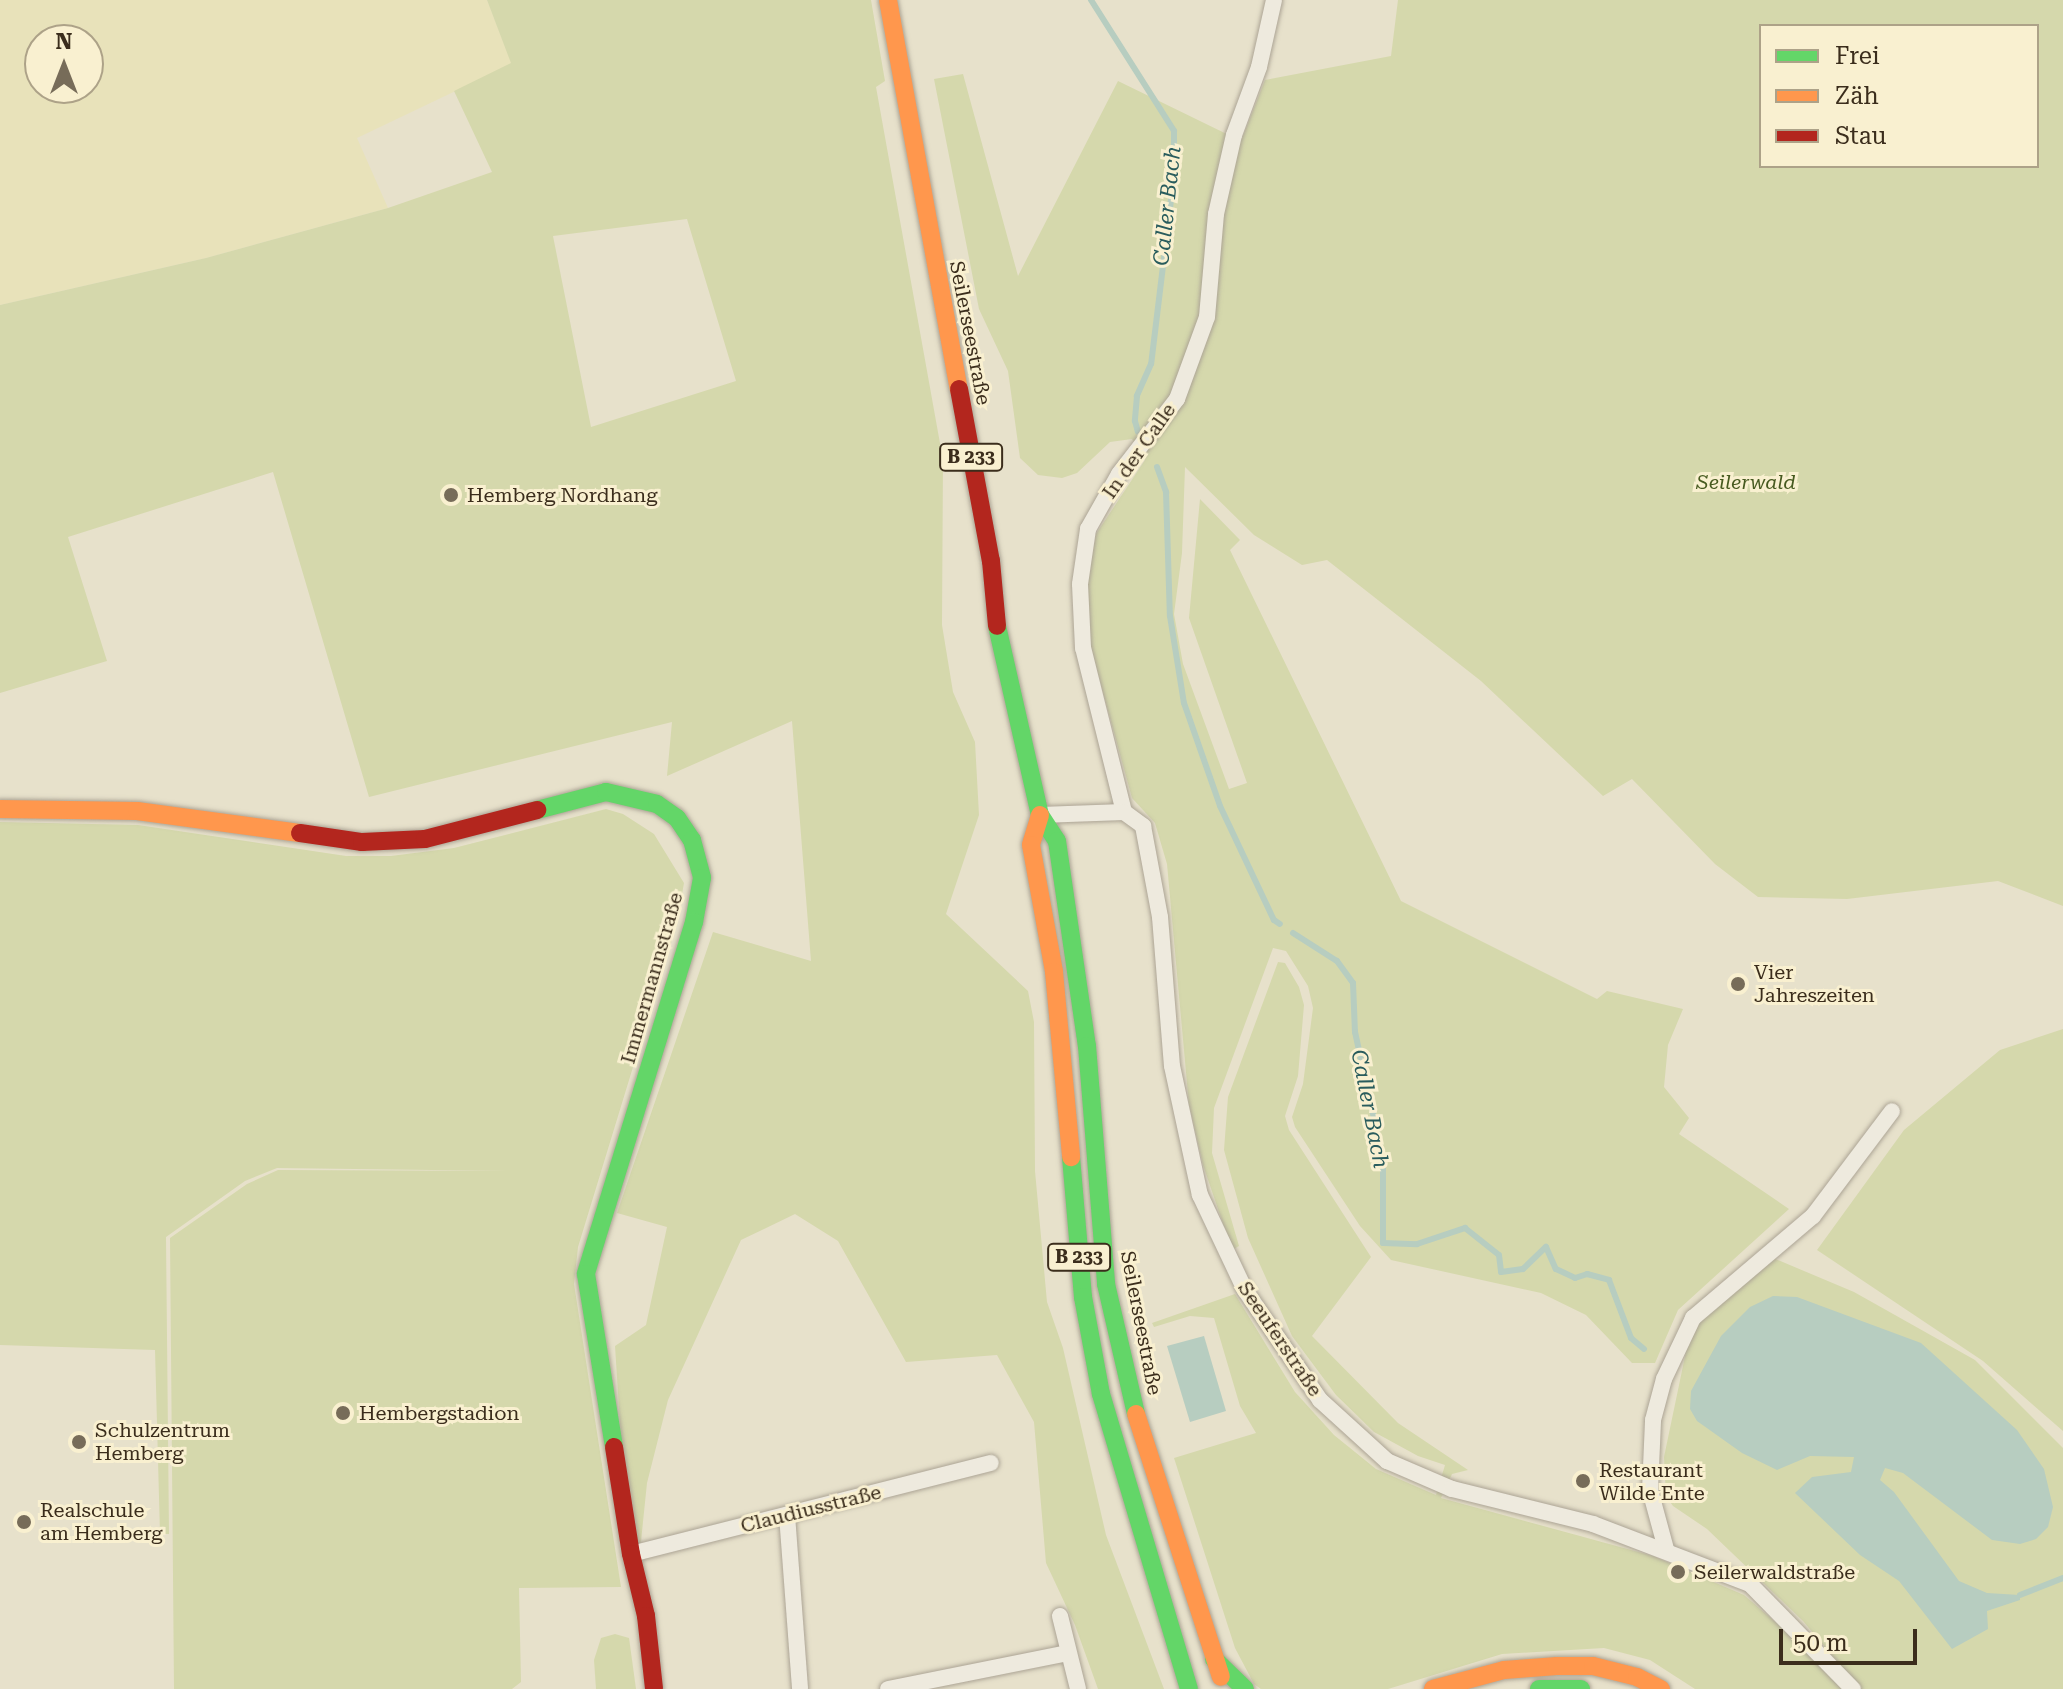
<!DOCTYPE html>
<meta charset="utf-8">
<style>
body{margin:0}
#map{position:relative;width:2063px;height:1689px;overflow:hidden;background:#e7e1cb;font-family:"Roboto Serif",serif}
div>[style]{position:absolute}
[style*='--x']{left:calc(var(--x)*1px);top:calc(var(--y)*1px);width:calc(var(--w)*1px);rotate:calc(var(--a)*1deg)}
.farmland>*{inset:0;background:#e8e2ba}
.green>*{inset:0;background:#d5d8ac}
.water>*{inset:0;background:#b7cdc0}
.stream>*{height:6px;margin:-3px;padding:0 3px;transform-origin:3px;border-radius:3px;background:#b7cdc0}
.roads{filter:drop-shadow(0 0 2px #aca495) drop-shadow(0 0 2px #aca495)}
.street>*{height:16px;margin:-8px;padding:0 8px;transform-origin:8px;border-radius:8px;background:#eeeade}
.fast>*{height:18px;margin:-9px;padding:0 9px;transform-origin:9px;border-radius:9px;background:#63d668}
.slow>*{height:18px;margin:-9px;padding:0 9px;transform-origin:9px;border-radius:9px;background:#ff974d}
.jam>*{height:18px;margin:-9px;padding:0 9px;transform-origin:9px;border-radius:9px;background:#b3261e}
.dots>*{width:22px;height:22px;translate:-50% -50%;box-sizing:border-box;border:4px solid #f9f0d0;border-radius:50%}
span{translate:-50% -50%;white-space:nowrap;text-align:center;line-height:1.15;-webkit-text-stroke:6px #f9f0d0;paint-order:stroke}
.shield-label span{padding:2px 6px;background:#f9f0d0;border:2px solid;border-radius:6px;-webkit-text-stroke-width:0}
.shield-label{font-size:18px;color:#3b2d1c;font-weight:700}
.street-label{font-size:20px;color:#3b2d1c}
.park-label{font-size:20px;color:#475a20;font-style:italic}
.poi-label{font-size:20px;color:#3b2d1c}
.left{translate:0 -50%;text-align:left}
.water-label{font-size:22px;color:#295c5d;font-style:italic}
.legend{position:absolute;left:1759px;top:24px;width:280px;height:144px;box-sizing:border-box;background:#f9f0d0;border:2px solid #ada288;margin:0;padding:10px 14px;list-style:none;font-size:24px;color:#3b2d1c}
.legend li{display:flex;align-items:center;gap:16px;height:40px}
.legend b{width:40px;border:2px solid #ada288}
.north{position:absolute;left:24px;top:24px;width:80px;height:80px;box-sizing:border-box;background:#f9f0d0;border:2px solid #ada288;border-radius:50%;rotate:0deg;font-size:22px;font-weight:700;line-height:32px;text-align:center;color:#3b2d1c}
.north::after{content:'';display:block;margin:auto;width:28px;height:36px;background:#776c59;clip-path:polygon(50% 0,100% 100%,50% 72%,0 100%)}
.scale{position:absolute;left:1779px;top:1629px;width:138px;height:36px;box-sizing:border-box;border:4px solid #3b2d1c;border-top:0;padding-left:10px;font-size:24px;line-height:28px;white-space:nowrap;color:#3b2d1c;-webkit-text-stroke:6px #f9f0d0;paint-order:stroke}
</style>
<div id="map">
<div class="farmland">
<div style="clip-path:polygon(evenodd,0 0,487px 0,512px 64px,357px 138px,388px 208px,206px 258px,0 305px,0 0,40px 40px,88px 40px,88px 88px,40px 88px,40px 40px)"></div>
</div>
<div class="green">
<div style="clip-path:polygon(evenodd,487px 0,871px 0,885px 81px,876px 87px,943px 460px,942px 625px,953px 692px,975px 742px,979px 815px,946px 914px,1028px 991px,1034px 1022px,1035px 1171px,1047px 1302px,1063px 1348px,1106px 1535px,1164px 1689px,1098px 1689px,1075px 1625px,1046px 1563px,1034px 1422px,997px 1355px,906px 1362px,838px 1241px,795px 1214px,741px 1240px,668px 1400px,647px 1483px,640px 1551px,624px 1485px,615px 1346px,646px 1325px,667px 1227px,617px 1213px,713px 932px,811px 961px,792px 721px,667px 776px,672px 722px,369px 797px,273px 472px,68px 537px,107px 661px,0 693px,0 305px,206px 258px,388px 208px,492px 172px,454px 91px,511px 63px,487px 0,687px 219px,736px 381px,591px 427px,553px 236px,687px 219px)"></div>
<div style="clip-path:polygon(evenodd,1398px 0,2063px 0,2063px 906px,1998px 881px,1847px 899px,1758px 897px,1715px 864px,1632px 779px,1603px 796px,1481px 681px,1327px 560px,1302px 565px,1254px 535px,1185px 467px,1182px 553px,1174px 614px,1183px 664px,1229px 789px,1247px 783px,1189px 618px,1200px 499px,1240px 540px,1230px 550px,1401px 901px,1597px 999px,1607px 991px,1683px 1009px,1668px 1045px,1664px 1087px,1689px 1118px,1679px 1134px,1789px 1209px,1678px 1310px,1655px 1363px,1632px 1363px,1586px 1315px,1541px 1293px,1391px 1260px,1360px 1226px,1295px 1127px,1292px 1117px,1303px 1084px,1313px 1008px,1308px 986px,1286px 951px,1273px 948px,1214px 1108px,1212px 1153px,1239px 1246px,1232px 1250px,1203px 1165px,1189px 1105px,1167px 864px,1155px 823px,1132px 798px,1091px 649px,1087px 584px,1096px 534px,1145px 460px,1132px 439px,1110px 442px,1077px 473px,1062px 478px,1038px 475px,1020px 458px,1008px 371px,979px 309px,934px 79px,963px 74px,1018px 276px,1118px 81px,1241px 141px,1265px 80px,1391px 56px,1398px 0,1761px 26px,2037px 26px,2037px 166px,1761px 166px,1761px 26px)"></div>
<div style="clip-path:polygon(606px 809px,623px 814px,654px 834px,684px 883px,677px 923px,578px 1247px,574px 1284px,621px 1587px,519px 1588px,521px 1682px,512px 1689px,174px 1689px,170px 1238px,247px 1184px,278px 1170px,510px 1171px,277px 1168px,245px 1181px,166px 1237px,169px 1534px,160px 1534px,155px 1350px,0 1345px,0 822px,138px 825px,346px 856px,391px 856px,454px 848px)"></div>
<div style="clip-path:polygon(1278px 962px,1285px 963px,1299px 987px,1304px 1005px,1298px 1076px,1285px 1116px,1289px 1130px,1371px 1257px,1312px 1336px,1398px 1423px,1468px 1470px,1452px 1474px,1441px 1498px,1653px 1556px,1744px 1595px,1812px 1654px,1843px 1689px,1695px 1689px,1650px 1660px,1604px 1648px,1502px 1654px,1388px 1689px,1261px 1689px,1254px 1684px,1235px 1648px,1174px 1458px,1256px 1433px,1240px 1406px,1214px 1318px,1190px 1316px,1154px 1327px,1152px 1323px,1235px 1294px,1295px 1392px,1334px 1435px,1376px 1469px,1436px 1495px,1445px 1465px,1418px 1456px,1374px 1432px,1336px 1395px,1292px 1336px,1248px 1238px,1224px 1150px,1228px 1097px)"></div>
<div style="clip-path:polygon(2063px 1029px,2063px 1431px,1983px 1361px,1817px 1250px,1904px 1130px,2000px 1050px)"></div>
<div style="clip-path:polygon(1766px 1255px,1854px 1292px,1975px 1360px,2063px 1448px,2063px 1689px,1860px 1689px,1803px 1621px,1707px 1529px,1673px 1506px,1666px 1496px,1664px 1457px,1693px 1318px)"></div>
<div style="clip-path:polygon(615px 1634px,629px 1638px,636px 1689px,596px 1689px,594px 1660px,601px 1638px)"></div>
</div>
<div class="water">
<div style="clip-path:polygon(1773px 1296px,1797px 1297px,1921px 1343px,2017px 1430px,2044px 1469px,2053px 1507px,2048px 1527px,2036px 1539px,2020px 1544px,1992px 1540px,1903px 1473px,1885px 1468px,1880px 1480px,1894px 1492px,1959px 1581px,1987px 1593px,2020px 1595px,2020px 1600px,1987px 1611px,1988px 1629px,1952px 1649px,1899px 1581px,1860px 1555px,1795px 1493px,1812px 1477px,1851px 1472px,1854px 1457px,1810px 1456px,1777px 1470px,1742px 1453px,1697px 1421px,1690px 1409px,1691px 1391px,1721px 1336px,1750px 1307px)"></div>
<div style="clip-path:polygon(1204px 1336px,1226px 1411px,1190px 1422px,1167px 1346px)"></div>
</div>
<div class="stream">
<div style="--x:1091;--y:0;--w:155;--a:57.6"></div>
<div style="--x:1174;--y:131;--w:44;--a:90"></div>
<div style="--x:1174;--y:175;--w:190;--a:96.9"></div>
<div style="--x:1151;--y:364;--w:35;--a:114"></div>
<div style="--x:1137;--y:396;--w:25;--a:95"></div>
<div style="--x:1135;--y:421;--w:11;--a:75"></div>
<div style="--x:1157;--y:467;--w:27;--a:70"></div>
<div style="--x:1166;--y:492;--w:124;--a:88.2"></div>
<div style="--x:1170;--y:616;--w:88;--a:80.9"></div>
<div style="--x:1184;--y:703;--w:109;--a:70.7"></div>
<div style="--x:1220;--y:806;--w:126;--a:64.7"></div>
<div style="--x:1274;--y:920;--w:7;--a:34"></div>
<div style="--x:1293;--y:933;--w:52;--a:32.5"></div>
<div style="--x:1337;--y:961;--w:27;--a:54"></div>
<div style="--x:1353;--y:983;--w:49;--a:87.7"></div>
<div style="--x:1355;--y:1032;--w:130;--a:77.6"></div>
<div style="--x:1383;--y:1159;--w:84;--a:90"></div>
<div style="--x:1383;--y:1243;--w:34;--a:2"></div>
<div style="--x:1417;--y:1244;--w:51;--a:-18.4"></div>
<div style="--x:1465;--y:1228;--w:43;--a:38.5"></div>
<div style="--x:1499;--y:1255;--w:17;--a:83"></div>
<div style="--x:1501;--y:1272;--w:22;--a:-8"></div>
<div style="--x:1523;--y:1269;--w:32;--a:-44"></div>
<div style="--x:1546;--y:1247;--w:24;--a:66"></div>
<div style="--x:1556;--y:1269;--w:21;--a:25"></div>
<div style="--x:1575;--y:1278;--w:13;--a:-18"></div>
<div style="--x:1587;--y:1274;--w:23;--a:15"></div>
<div style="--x:1609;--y:1280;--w:62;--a:69.2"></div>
<div style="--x:1631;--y:1338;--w:17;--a:40"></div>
<div style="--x:2020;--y:1595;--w:46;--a:-21.6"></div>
</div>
<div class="roads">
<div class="street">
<div style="--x:1124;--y:812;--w:169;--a:-104"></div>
<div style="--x:1083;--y:648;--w:64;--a:-92.7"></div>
<div style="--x:1080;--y:584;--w:56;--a:-81.7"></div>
<div style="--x:1088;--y:529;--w:63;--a:-60.6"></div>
<div style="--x:1119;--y:474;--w:95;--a:-52.3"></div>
<div style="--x:1177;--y:399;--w:87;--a:-69.9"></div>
<div style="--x:1207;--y:317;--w:103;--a:-85"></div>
<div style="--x:1216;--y:214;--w:81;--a:-77.2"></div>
<div style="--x:1234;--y:135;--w:72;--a:-69.8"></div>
<div style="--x:1259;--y:67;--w:69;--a:-77.4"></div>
<div style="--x:1040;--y:815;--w:84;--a:-2"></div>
<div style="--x:1124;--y:812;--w:24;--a:36"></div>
<div style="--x:1143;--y:826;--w:93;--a:79.4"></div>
<div style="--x:1160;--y:917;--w:149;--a:85.4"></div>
<div style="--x:1172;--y:1066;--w:132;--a:77.8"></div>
<div style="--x:1200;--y:1195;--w:105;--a:64.7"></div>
<div style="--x:1245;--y:1290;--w:133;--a:55.7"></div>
<div style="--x:1320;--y:1400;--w:91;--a:42.3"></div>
<div style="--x:1387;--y:1461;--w:71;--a:23.3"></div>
<div style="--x:1452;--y:1489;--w:145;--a:13.9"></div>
<div style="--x:1593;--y:1524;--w:168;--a:20.9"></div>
<div style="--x:1750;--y:1584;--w:147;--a:45.6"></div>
<div style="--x:787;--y:1515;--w:174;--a:85.7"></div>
<div style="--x:1666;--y:1549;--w:61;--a:-105.2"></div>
<div style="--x:1650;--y:1490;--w:70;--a:-87.5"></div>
<div style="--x:1653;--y:1420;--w:42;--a:-75"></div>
<div style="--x:1664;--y:1379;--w:68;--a:-64.6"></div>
<div style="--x:1693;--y:1318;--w:157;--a:-40.4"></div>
<div style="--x:1813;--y:1216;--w:131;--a:-53"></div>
<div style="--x:631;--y:1554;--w:371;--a:-14.2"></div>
<div style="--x:1060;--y:1616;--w:75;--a:76.1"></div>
<div style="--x:888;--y:1689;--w:184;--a:-11.3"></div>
</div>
<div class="fast">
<div style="--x:997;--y:626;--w:194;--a:77.2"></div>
<div style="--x:1040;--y:815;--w:31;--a:57"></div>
<div style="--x:1057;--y:841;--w:207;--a:81.7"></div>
<div style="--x:1087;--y:1046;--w:239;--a:85.4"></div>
<div style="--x:1106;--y:1284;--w:133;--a:77"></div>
<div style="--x:537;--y:810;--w:71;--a:-14.6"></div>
<div style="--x:606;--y:792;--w:52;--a:13.2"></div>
<div style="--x:657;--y:804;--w:24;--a:35"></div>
<div style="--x:677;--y:818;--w:27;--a:56"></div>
<div style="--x:692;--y:840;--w:39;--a:75"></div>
<div style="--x:702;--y:878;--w:45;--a:100.3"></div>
<div style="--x:694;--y:922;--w:368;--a:107.1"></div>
<div style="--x:586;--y:1274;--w:175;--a:80.8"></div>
<div style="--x:1071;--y:1157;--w:141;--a:85.1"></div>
<div style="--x:1083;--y:1297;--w:99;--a:79.5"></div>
<div style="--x:1101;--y:1394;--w:308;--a:73.4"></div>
<div style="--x:1214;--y:1659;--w:43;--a:44.1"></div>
<div style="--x:1539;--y:1689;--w:42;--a:0"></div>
</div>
<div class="slow">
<div style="--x:888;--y:0;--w:395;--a:79.7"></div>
<div style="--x:0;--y:809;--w:137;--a:0.8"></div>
<div style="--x:137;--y:811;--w:164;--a:7.7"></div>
<div style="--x:1040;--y:815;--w:31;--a:107"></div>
<div style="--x:1031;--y:845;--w:129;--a:79.7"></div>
<div style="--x:1054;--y:972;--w:186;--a:84.7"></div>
<div style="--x:1136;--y:1414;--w:276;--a:72.1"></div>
<div style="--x:1433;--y:1689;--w:73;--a:-15"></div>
<div style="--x:1504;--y:1670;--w:53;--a:-4.3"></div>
<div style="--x:1557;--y:1666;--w:36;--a:0"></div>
<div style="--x:1593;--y:1666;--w:45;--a:14"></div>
<div style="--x:1637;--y:1677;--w:27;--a:27"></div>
</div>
<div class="jam">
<div style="--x:959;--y:389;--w:175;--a:79.5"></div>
<div style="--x:991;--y:561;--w:65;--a:84.7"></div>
<div style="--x:300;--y:833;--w:63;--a:8.3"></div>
<div style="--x:362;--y:842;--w:63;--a:-2.7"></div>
<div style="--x:425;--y:839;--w:116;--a:-14.5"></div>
<div style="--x:614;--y:1447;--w:108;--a:81"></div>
<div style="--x:631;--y:1554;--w:64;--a:76.4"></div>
<div style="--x:646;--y:1616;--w:73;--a:83.7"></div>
</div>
</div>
<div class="dots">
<div style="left:451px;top:495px;background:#776c59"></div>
<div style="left:1738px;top:984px;background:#776c59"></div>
<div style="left:343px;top:1413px;background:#776c59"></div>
<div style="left:79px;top:1442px;background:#776c59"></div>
<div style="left:1583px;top:1481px;background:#776c59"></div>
<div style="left:24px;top:1522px;background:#776c59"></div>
<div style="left:1678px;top:1572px;background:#776c59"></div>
</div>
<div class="shield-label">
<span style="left:971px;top:457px">B 233</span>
<span style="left:1079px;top:1257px">B 233</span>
</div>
<div class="street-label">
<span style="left:970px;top:333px;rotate:79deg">Seilerseestraße</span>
<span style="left:1139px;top:451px;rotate:-55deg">In der Calle</span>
<span style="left:652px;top:978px;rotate:-74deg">Immermannstraße</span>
<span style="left:1141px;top:1323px;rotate:79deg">Seilerseestraße</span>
<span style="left:1280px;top:1339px;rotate:56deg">Seeuferstraße</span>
<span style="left:811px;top:1509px;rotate:-14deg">Claudiusstraße</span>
</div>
<div class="park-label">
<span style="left:1746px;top:482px">Seilerwald</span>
</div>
<div class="poi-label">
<span class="left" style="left:467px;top:495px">Hemberg Nordhang</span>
<span class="left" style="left:1754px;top:984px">Vier<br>Jahreszeiten</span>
<span class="left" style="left:359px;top:1413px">Hembergstadion</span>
<span class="left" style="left:95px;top:1442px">Schulzentrum<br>Hemberg</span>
<span class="left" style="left:1599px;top:1482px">Restaurant<br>Wilde Ente</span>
<span class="left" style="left:40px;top:1522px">Realschule<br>am Hemberg</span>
<span class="left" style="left:1694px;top:1572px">Seilerwaldstraße</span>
</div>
<div class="water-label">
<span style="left:1167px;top:206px;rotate:-84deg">Caller Bach</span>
<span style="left:1370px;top:1109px;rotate:79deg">Caller Bach</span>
</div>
<ul class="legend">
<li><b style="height:10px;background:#63d668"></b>Frei</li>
<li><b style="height:10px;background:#ff974d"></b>Zäh</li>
<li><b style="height:10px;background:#b3261e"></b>Stau</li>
</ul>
<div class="north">N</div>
<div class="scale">50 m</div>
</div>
